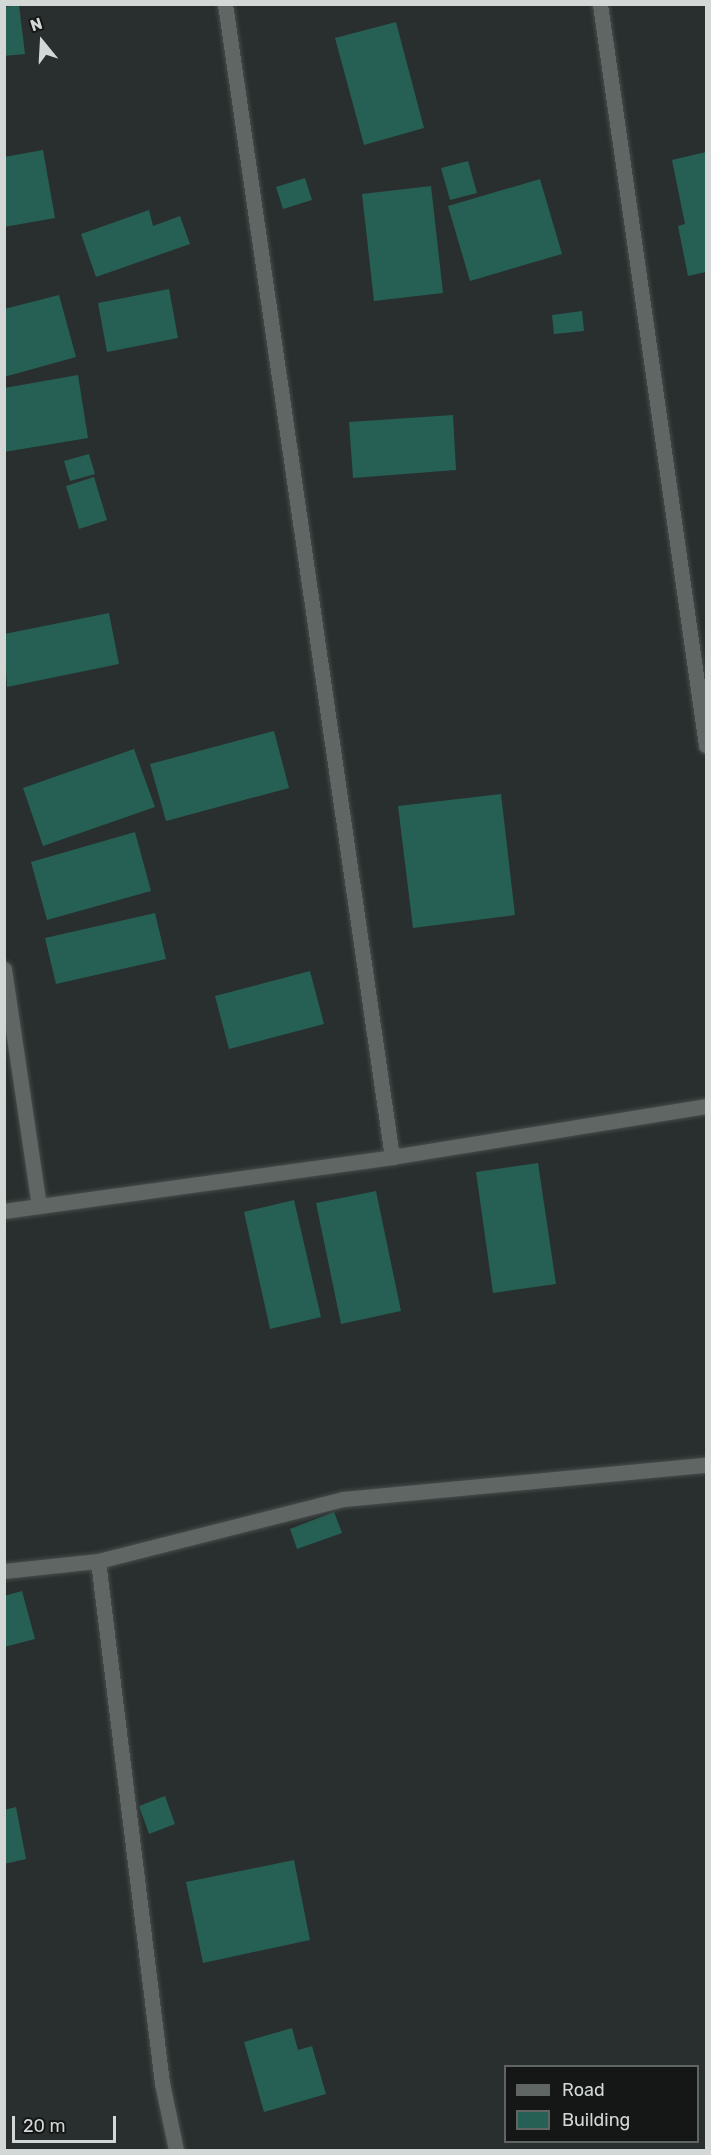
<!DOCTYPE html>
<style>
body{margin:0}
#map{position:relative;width:711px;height:2155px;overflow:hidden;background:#292f2e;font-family:Rubik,sans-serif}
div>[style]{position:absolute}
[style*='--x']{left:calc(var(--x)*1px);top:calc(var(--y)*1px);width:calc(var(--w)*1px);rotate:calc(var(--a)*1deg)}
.building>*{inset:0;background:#265f53}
.roads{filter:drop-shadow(0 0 2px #474d4c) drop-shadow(0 0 2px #474d4c)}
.minor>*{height:15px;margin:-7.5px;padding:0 7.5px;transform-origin:7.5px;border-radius:7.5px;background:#5f6664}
span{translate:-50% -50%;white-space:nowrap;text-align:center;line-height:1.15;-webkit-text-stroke:4.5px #141716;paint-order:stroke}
.frame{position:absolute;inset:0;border:6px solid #d3d7d6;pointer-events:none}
.legend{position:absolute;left:504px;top:2065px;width:195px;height:78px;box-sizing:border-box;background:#141716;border:2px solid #606463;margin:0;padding:8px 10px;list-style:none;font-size:18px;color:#d3d7d6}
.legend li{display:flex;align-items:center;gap:12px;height:30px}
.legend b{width:30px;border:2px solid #606463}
.north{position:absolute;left:12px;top:12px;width:60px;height:60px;-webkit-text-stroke:4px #141716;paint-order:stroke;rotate:342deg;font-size:16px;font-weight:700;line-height:24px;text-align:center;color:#d3d7d6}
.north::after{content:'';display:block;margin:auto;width:21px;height:27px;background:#d3d7d6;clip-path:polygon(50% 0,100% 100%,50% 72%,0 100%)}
.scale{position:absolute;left:12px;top:2116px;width:104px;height:27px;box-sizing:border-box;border:3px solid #d3d7d6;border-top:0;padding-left:8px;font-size:18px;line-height:21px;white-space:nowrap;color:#d3d7d6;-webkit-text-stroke:4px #141716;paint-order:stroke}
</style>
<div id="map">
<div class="building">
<div style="clip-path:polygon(19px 5px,25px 54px,4px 56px,4px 7px)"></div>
<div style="clip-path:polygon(396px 22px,424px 128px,364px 145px,335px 38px)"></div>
<div style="clip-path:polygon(43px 150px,55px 218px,4px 227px,4px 157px)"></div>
<div style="clip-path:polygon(706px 152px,706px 272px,688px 276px,678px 226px,685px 224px,672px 160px)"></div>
<div style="clip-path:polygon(468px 161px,477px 193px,450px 200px,441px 168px)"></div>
<div style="clip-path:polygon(305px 178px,312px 200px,283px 209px,276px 187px)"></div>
<div style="clip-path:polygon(540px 179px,562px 254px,470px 281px,448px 206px)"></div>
<div style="clip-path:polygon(431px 186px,443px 293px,374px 301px,362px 194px)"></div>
<div style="clip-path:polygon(149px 210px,153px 226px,180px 216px,190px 244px,96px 277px,81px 234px)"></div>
<div style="clip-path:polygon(169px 289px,178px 338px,107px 352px,98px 303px)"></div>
<div style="clip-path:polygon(59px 295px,76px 357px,4px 377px,4px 309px)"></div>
<div style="clip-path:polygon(582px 311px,584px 331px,554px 334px,552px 315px)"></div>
<div style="clip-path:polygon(78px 375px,88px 438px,4px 452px,4px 388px)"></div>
<div style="clip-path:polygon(453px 415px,456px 470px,353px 478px,349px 422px)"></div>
<div style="clip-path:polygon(89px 454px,95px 474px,70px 481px,64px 461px)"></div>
<div style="clip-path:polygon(94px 477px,107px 520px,79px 529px,66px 486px)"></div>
<div style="clip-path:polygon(109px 613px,119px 664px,7px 687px,4px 634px)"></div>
<div style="clip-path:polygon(274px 731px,289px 788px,166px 821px,150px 764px)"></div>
<div style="clip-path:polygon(134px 749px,155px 807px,43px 846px,23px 788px)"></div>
<div style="clip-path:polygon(501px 794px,515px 915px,413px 928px,398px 806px)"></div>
<div style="clip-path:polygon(135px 832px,151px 891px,47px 920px,31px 862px)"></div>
<div style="clip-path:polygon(155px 913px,166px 959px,56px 984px,45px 938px)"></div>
<div style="clip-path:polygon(310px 971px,324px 1024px,229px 1049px,215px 996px)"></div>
<div style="clip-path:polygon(538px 1163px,556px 1284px,493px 1293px,476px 1172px)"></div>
<div style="clip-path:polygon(376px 1191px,401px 1311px,341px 1324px,316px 1203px)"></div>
<div style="clip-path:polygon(294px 1200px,321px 1317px,270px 1329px,244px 1212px)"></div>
<div style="clip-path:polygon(334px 1512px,342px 1533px,297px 1549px,290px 1529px)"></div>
<div style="clip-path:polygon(22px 1591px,35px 1639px,4px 1647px,4px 1596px)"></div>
<div style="clip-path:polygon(165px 1796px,175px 1824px,149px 1834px,139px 1806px)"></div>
<div style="clip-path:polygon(16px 1807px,26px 1859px,4px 1864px,4px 1810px)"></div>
<div style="clip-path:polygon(294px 1860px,310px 1940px,203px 1963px,186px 1882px)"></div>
<div style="clip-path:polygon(292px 2028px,298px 2050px,312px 2046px,326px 2094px,264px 2112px,244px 2042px)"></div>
</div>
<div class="roads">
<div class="minor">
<div style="--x:225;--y:4;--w:1165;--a:81.76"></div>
<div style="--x:600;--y:4;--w:749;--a:81.86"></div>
<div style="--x:4;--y:969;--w:239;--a:81.6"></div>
<div style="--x:4;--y:1211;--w:392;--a:-7.9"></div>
<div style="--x:392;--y:1157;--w:318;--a:-9.2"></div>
<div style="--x:98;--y:1561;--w:526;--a:83.01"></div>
<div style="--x:162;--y:2083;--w:68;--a:78.2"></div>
<div style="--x:4;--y:1571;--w:95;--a:-6.1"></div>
<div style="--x:98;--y:1561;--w:253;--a:-14.2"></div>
<div style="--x:343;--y:1499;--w:365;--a:-5.4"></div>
</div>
</div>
<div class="frame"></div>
<ul class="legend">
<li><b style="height:8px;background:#5f6664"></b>Road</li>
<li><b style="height:16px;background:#265f53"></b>Building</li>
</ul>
<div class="north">N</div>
<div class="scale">20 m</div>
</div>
